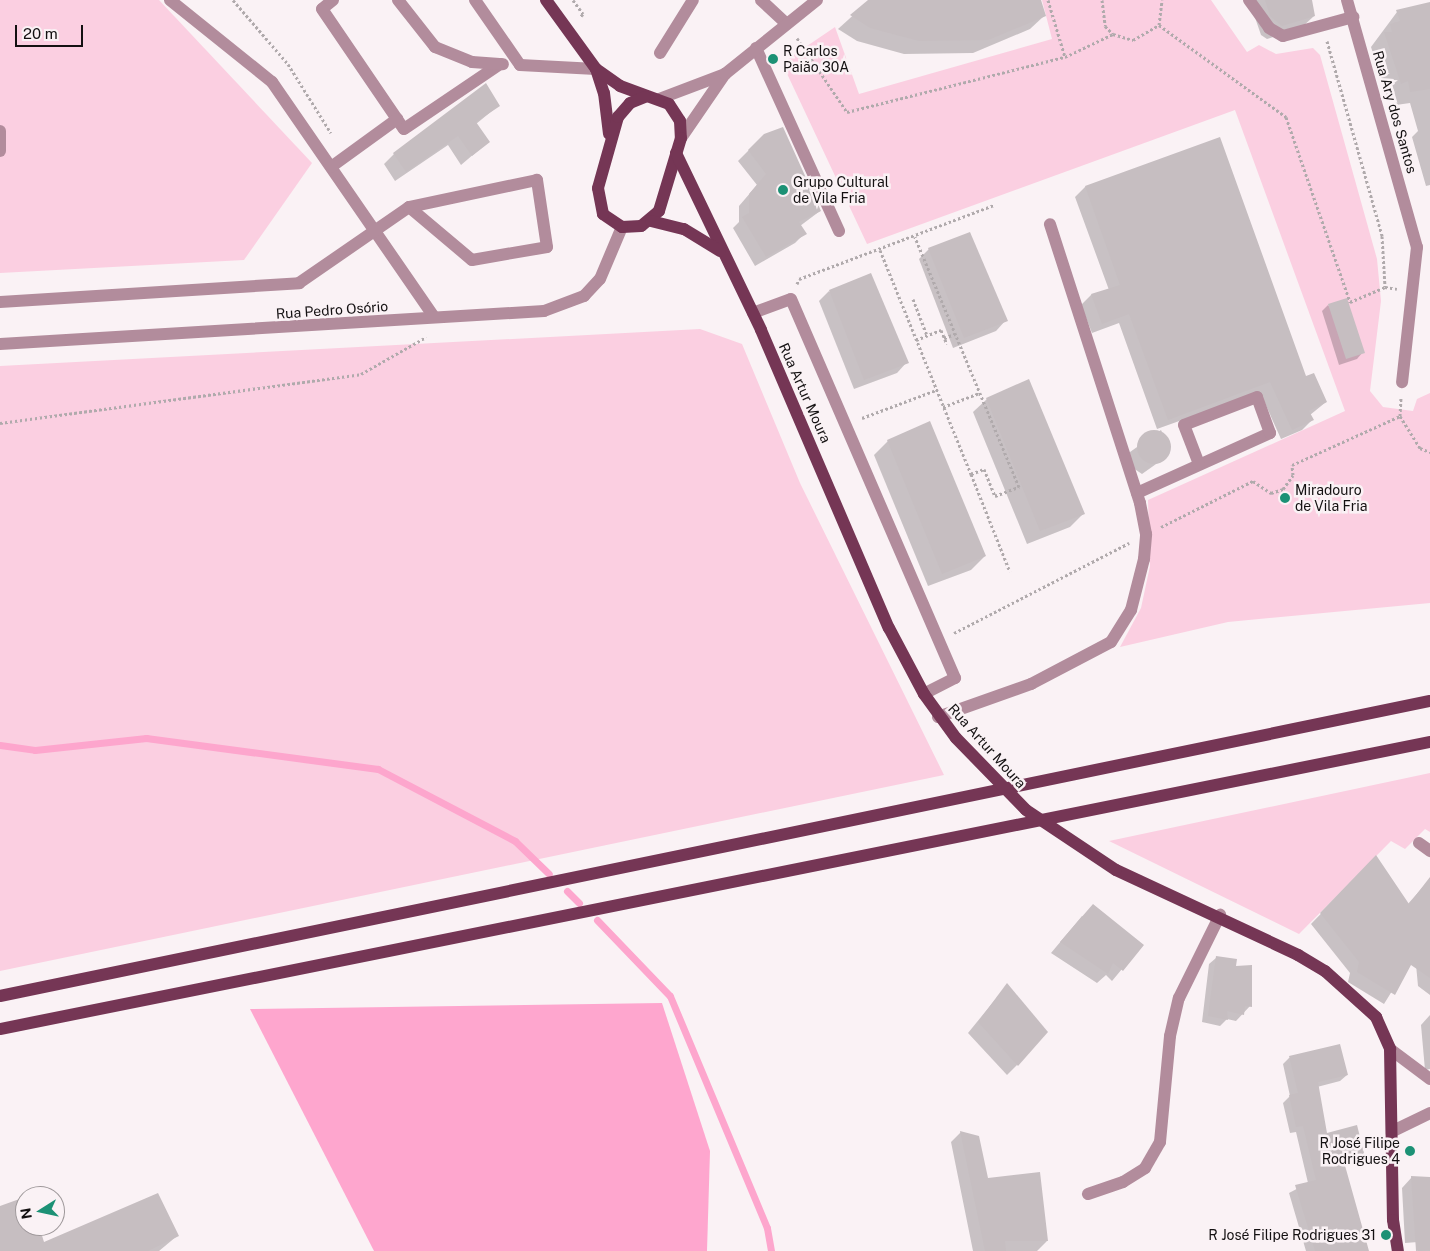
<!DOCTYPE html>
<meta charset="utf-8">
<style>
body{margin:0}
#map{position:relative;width:1430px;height:1251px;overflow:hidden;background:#faf2f5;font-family:"Public Sans",sans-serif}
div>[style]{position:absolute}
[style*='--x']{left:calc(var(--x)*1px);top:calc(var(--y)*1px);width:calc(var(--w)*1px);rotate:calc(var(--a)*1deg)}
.green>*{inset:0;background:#fbcfe1}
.forest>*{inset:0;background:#fea6ce}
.shadow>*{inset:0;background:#0003}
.stream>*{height:7px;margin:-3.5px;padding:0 3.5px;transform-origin:3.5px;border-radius:3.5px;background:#fda6cd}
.building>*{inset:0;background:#c6bec1}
.round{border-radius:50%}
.path>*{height:3px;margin-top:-1.5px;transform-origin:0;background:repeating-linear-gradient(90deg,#b0aaac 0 2.5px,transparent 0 5px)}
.minor>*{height:12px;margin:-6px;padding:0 6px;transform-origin:6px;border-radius:6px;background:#b28c9c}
.major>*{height:12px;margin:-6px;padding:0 6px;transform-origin:6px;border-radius:6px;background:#753655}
.major-bridge>*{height:12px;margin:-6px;padding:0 6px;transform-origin:6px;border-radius:6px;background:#753655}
.dots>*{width:14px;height:14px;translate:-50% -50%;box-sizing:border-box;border:2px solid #faf2f5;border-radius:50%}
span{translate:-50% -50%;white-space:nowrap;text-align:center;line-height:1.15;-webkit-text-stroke:5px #faf2f5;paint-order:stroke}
.poi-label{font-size:14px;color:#141112}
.left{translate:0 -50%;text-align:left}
.right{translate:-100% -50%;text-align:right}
.street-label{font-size:14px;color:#141112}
.north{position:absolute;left:15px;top:1186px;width:50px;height:50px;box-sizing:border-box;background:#faf2f5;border:1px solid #9e989a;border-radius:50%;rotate:260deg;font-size:14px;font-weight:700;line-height:20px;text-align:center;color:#141112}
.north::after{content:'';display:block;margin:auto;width:18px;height:22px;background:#1c9175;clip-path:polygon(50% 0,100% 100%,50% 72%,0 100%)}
.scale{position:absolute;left:15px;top:25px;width:68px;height:22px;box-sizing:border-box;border:2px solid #141112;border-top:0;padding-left:6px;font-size:15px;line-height:18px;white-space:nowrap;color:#141112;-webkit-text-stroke:4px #faf2f5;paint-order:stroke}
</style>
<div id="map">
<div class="green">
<div style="clip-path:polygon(0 0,159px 0,312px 163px,244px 260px,0 273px)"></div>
<div style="clip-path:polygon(1042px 0,1211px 0,1247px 52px,1259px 45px,1276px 54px,1313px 48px,1320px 55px,1377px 259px,1381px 301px,1370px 391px,1383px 407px,1413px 411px,1417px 399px,1430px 393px,1430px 603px,1228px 622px,1120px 647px,1141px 608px,1150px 566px,1148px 500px,1345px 411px,1235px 110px,867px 244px,782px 63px,835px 27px,859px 94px,1052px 39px)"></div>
<div style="clip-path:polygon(700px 329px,742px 344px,800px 483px,944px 775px,0 971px,0 366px)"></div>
<div style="clip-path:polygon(1430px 773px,1430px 832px,1425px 829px,1405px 849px,1391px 841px,1299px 934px,1109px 841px)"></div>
</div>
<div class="forest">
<div style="clip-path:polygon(662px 1003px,710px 1151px,707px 1251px,374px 1251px,250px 1009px)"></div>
</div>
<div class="shadow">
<div style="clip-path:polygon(870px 0,1040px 0,1044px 16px,1030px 29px,973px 53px,904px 54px,857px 41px,838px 29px)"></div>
<div style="clip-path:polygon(1249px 0,1311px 0,1314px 16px,1300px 29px,1267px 39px,1261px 35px)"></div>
<div style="clip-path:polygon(1430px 4px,1430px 185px,1426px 186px,1412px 137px,1418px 131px,1410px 103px,1396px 105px,1395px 94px,1387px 97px,1371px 47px,1397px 12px)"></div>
<div style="clip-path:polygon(498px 106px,476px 124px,488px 142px,461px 165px,448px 145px,395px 181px,384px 164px,394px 154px)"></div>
<div style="clip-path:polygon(764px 135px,820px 211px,800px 226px,805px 233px,795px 243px,755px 266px,733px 228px,739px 222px,739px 206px,757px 185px,738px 161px)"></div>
<div style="clip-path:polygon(1219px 139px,1305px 378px,1326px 402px,1310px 415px,1312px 420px,1302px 430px,1281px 439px,1260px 392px,1157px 429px,1119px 323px,1092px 333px,1081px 305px,1091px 295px,1109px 290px,1075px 197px,1085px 187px)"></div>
<div style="clip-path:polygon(929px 249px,1006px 320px,996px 331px,953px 348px,919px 259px)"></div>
<div style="clip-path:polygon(829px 291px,907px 362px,897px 373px,854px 389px,819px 301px)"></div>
<div style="clip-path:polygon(1328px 305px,1363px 352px,1357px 359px,1339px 365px,1322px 311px)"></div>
<div style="clip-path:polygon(987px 399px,1084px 513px,1070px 527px,1027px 544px,973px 412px)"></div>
<div style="clip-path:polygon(1161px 430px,1169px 448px,1166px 457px,1142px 474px,1130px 466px,1130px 452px)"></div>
<div style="clip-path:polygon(888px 441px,985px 556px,971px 570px,928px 586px,874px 455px)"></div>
<div style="clip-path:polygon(1376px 857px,1407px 905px,1430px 879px,1430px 995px,1418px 986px,1415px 954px,1384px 1004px,1348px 982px,1350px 973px,1311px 924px)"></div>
<div style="clip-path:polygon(1082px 916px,1142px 945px,1112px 981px,1106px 975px,1097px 983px,1051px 953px)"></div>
<div style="clip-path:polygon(1216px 958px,1250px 1006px,1236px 1021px,1227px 1019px,1220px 1026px,1202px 1022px,1209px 964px)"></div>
<div style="clip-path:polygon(1007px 985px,1017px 1065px,1007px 1075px,968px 1033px)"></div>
<div style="clip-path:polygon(1430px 1015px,1430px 1069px,1425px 1070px,1421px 1025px)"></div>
<div style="clip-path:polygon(1339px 1045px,1347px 1075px,1340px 1081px,1317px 1087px,1326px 1134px,1363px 1156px,1344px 1166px,1367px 1251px,1306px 1251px,1289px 1193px,1308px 1183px,1296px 1132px,1290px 1133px,1283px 1103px,1290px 1096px,1283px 1064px,1289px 1058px)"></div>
<div style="clip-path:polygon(961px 1132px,987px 1179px,1047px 1241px,1037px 1251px,973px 1251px,951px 1142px)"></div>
<div style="clip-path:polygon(1412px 1177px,1430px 1178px,1430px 1251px,1418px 1251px,1418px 1242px,1405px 1243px,1402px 1188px)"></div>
<div style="clip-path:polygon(25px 1198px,25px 1226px,38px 1226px,44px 1244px,177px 1236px,159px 1251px,0 1251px,0 1208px)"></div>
</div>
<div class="stream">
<div style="--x:0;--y:745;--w:35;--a:8"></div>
<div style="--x:35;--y:750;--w:112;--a:-6.2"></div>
<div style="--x:146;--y:738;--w:234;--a:7.6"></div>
<div style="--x:378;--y:769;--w:155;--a:27.7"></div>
<div style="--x:515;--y:841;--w:47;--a:44.1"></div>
<div style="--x:567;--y:891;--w:17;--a:45"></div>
<div style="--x:597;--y:920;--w:105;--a:46.2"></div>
<div style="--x:670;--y:996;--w:251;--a:67.3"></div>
<div style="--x:767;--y:1228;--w:23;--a:80"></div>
</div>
<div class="building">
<div style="clip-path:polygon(868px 0,1041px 0,1046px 16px,988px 40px,919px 41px,870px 28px,850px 15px)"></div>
<div style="clip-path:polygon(1265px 0,1312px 0,1315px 16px,1282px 26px,1270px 16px)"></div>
<div style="clip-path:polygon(1430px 2px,1430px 89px,1410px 92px,1408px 81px,1401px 84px,1384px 32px,1392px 32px,1390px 24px,1400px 21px,1396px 10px)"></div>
<div style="clip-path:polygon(486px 83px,500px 106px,476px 122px,490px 142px,472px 156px,458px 136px,406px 172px,393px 153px)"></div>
<div style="clip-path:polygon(783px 127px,821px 211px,799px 222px,807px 234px,766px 257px,742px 217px,749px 213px,749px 194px,766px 174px,748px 150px,764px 134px)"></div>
<div style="clip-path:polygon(1220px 137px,1306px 376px,1314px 373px,1327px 402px,1309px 411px,1314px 420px,1292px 430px,1270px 382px,1168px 420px,1129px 314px,1102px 324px,1091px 294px,1120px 285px,1085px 186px)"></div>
<div style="clip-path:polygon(970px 232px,1008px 321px,964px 338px,928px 248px)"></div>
<div style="clip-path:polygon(871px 273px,909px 363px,864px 380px,829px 290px)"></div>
<div style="clip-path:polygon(1347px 298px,1365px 353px,1346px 359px,1328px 304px)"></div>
<div style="clip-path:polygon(1029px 379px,1085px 514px,1040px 531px,986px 398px)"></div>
<div style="clip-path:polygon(930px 421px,986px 556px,942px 574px,887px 440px)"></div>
<div class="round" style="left:1137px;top:430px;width:34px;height:34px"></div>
<div style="clip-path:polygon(1376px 855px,1409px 904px,1430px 877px,1430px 978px,1411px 965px,1395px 995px,1357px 972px,1359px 962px,1320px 913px)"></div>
<div style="clip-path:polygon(1093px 904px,1144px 945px,1123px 971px,1113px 963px,1108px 974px,1060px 942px)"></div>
<div style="clip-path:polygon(1216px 956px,1237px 959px,1236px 966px,1252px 965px,1252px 1007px,1245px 1006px,1244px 1015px,1227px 1011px,1228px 1020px,1208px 1016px)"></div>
<div style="clip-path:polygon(1007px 983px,1048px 1032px,1018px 1066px,978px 1022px)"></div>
<div style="clip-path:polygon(1340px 1044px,1348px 1075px,1318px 1082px,1327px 1133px,1357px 1125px,1365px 1157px,1344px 1162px,1369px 1251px,1315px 1251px,1295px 1185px,1316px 1180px,1303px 1126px,1296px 1127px,1289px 1095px,1298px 1093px,1289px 1056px)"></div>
<div style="clip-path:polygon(960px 1131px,979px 1136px,988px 1178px,1040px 1172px,1048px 1241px,1005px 1241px,1006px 1251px,985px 1251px)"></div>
<div style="clip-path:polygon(1411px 1176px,1430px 1177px,1430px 1250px,1416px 1251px)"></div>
<div style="clip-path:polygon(158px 1193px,179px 1236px,148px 1251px,0 1251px,0 1206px,25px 1197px,25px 1226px,39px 1226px,44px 1242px)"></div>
</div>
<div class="path">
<div style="--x:233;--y:0;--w:84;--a:49.3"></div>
<div style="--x:288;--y:64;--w:81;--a:58.1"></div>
<div style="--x:573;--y:0;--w:17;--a:54"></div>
<div style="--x:583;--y:14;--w:4;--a:135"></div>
<div style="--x:1048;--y:0;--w:59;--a:73.4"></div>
<div style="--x:1102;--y:0;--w:26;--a:83"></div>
<div style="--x:1105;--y:26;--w:11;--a:45"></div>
<div style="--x:1113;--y:34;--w:21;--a:17"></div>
<div style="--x:1133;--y:40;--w:30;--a:-30"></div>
<div style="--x:1159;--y:25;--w:25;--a:-83"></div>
<div style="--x:1159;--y:25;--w:157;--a:35.9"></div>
<div style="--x:1286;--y:117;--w:196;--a:70.9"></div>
<div style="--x:1350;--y:302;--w:38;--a:-23"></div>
<div style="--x:1385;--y:287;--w:12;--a:9"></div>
<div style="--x:797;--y:38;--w:89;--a:56"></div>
<div style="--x:847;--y:112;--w:225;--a:-14.2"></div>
<div style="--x:1065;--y:57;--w:53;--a:-25.6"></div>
<div style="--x:1327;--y:41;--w:203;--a:74.2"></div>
<div style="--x:1382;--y:236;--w:51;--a:86.6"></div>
<div style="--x:880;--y:250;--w:242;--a:67.9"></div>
<div style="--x:971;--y:474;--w:14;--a:-21"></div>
<div style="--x:984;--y:469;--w:29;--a:68"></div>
<div style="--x:995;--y:496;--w:26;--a:-21"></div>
<div style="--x:1019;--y:487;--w:271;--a:-112.6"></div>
<div style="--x:797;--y:284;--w:5;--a:-68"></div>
<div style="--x:799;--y:279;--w:209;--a:-20.8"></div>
<div style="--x:913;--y:299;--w:39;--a:69"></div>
<div style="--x:944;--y:338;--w:12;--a:-20"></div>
<div style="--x:916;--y:340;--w:27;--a:-22"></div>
<div style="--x:941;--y:330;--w:15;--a:67"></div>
<div style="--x:943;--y:407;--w:40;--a:-21"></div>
<div style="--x:1400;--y:416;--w:38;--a:58"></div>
<div style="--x:1420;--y:448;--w:11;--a:22"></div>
<div style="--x:862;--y:418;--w:79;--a:-20.7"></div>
<div style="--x:0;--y:423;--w:364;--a:-7.7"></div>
<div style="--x:361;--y:374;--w:75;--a:-29.6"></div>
<div style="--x:971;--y:474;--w:105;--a:68.3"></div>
<div style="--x:1161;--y:527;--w:103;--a:-26.6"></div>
<div style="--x:1253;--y:481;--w:22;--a:34"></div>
<div style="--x:1271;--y:493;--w:13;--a:-18"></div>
<div style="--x:1283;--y:489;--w:17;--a:-54"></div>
<div style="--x:1293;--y:475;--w:10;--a:-96"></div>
<div style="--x:1292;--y:465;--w:119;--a:-24.4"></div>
<div style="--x:1400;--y:416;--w:19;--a:-87"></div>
<div style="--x:954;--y:633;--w:197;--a:-27.2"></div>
</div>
<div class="minor">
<div style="--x:170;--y:0;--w:131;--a:38.8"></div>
<div style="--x:272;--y:82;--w:285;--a:55.4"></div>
<div style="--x:333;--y:0;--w:14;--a:141"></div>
<div style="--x:322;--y:9;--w:145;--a:55.7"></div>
<div style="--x:404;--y:129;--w:116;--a:-34.1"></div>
<div style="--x:398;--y:0;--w:60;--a:51.8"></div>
<div style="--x:435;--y:47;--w:40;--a:22"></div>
<div style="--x:472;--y:62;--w:31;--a:4"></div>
<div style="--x:475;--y:0;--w:79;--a:55.3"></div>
<div style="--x:520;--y:65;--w:76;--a:3"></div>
<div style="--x:761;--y:0;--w:35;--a:43"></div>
<div style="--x:1249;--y:0;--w:34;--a:54"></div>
<div style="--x:1269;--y:28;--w:16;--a:30"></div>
<div style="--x:1283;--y:36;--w:73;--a:-15.2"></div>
<div style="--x:1347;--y:0;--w:257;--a:74.2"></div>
<div style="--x:1417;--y:247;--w:136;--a:96.3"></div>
<div style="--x:756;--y:48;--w:201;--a:65.6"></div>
<div style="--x:660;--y:53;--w:62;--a:-58.1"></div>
<div style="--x:659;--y:99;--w:71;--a:-20.7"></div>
<div style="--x:0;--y:131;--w:20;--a:90"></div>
<div style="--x:681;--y:138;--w:78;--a:-55.5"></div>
<div style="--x:725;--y:74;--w:118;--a:-38.8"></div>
<div style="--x:331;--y:167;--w:82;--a:-36"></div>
<div style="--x:0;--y:302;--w:300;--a:-3.6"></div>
<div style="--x:299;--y:283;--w:134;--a:-34.6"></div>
<div style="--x:409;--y:207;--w:82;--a:40.1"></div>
<div style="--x:472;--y:260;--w:76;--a:-9.8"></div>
<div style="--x:547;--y:247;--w:68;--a:-98.5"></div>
<div style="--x:537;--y:180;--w:131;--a:168.1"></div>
<div style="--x:753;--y:313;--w:40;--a:-20.2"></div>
<div style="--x:791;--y:299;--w:413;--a:66.6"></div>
<div style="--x:955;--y:678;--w:35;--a:153"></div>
<div style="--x:0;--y:344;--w:545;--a:-3.47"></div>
<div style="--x:544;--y:311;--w:43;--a:-20.6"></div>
<div style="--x:584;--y:296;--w:23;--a:-47"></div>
<div style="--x:600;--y:279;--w:56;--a:-67.1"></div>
<div style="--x:1137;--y:493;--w:146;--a:-24.3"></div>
<div style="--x:1270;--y:433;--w:38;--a:-110"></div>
<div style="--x:1257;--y:397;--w:78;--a:159"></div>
<div style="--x:1184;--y:425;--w:42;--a:69"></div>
<div style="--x:938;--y:717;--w:99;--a:-19.5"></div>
<div style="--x:1031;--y:684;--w:90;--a:-27.7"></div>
<div style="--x:1111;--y:642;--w:38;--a:-58"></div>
<div style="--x:1131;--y:610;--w:53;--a:-75.7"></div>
<div style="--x:1144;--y:559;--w:25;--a:-85"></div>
<div style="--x:1146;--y:534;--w:32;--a:-101"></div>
<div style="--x:1140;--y:503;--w:293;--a:-107.9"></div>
<div style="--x:1419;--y:843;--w:14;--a:36"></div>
<div style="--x:1390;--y:1049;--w:50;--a:36.9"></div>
<div style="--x:1393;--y:1131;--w:41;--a:-25.9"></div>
<div style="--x:1088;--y:1194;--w:37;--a:-19"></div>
<div style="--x:1123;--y:1182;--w:26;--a:-32"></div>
<div style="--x:1145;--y:1168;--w:30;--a:-60"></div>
<div style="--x:1160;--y:1142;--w:106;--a:-84.6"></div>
<div style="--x:1170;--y:1036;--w:39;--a:-77"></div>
<div style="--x:1179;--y:998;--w:93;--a:-63.7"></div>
</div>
<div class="major">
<div style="--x:546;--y:0;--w:85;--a:54.1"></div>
<div style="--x:596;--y:69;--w:25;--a:72"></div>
<div style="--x:604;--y:93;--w:41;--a:83"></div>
<div style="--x:596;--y:69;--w:29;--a:35"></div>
<div style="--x:620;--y:86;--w:52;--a:20.2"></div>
<div style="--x:669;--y:104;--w:20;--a:57"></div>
<div style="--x:680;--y:121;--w:17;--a:87"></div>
<div style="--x:681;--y:138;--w:76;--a:106.8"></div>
<div style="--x:659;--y:211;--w:23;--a:140"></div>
<div style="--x:641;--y:226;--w:19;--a:177"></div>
<div style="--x:622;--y:227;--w:23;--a:-146"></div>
<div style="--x:603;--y:214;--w:26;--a:-101"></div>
<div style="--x:598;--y:188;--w:74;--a:-74.3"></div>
<div style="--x:618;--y:117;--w:18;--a:-49"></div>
<div style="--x:630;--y:103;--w:16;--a:-22"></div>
<div style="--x:676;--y:153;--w:196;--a:64.3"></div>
<div style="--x:761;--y:330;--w:324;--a:66.8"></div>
<div style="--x:889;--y:628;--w:75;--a:62.1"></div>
<div style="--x:924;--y:694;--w:54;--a:54"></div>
<div style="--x:651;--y:221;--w:34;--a:14"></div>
<div style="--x:684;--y:229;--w:42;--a:31.4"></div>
<div style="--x:1116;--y:870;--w:201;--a:25"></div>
<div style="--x:1298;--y:955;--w:31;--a:31"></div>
<div style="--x:1325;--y:971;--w:69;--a:42"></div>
<div style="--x:1376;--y:1017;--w:35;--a:66"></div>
<div style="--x:1390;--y:1049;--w:171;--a:89"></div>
<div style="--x:1393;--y:1220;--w:31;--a:81"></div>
<div style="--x:0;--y:996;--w:1460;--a:-11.66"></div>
<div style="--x:0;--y:1029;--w:1459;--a:-11.35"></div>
</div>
<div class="major-bridge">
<div style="--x:956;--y:738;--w:100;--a:45.8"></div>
<div style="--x:1026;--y:810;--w:108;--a:33.7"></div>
</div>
<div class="dots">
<div style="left:773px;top:59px;background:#1c9175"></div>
<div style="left:783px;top:190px;background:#1c9175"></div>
<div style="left:1285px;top:498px;background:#1c9175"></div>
<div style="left:1410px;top:1151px;background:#1c9175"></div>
<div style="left:1386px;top:1235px;background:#1c9175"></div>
</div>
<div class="poi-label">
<span class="left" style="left:783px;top:59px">R Carlos<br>Paião 30A</span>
<span class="left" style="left:793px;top:190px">Grupo Cultural<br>de Vila Fria</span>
<span class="left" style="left:1295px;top:498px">Miradouro<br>de Vila Fria</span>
<span class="right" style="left:1400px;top:1151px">R José Filipe<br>Rodrigues 4</span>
<span class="right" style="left:1376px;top:1235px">R José Filipe Rodrigues 31</span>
</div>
<div class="street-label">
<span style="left:1395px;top:112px;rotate:74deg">Rua Ary dos Santos</span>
<span style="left:332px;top:310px;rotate:-4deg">Rua Pedro Osório</span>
<span style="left:805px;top:393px;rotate:66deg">Rua Artur Moura</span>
<span style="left:987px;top:746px;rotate:48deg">Rua Artur Moura</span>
</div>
<div class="north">N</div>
<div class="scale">20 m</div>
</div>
